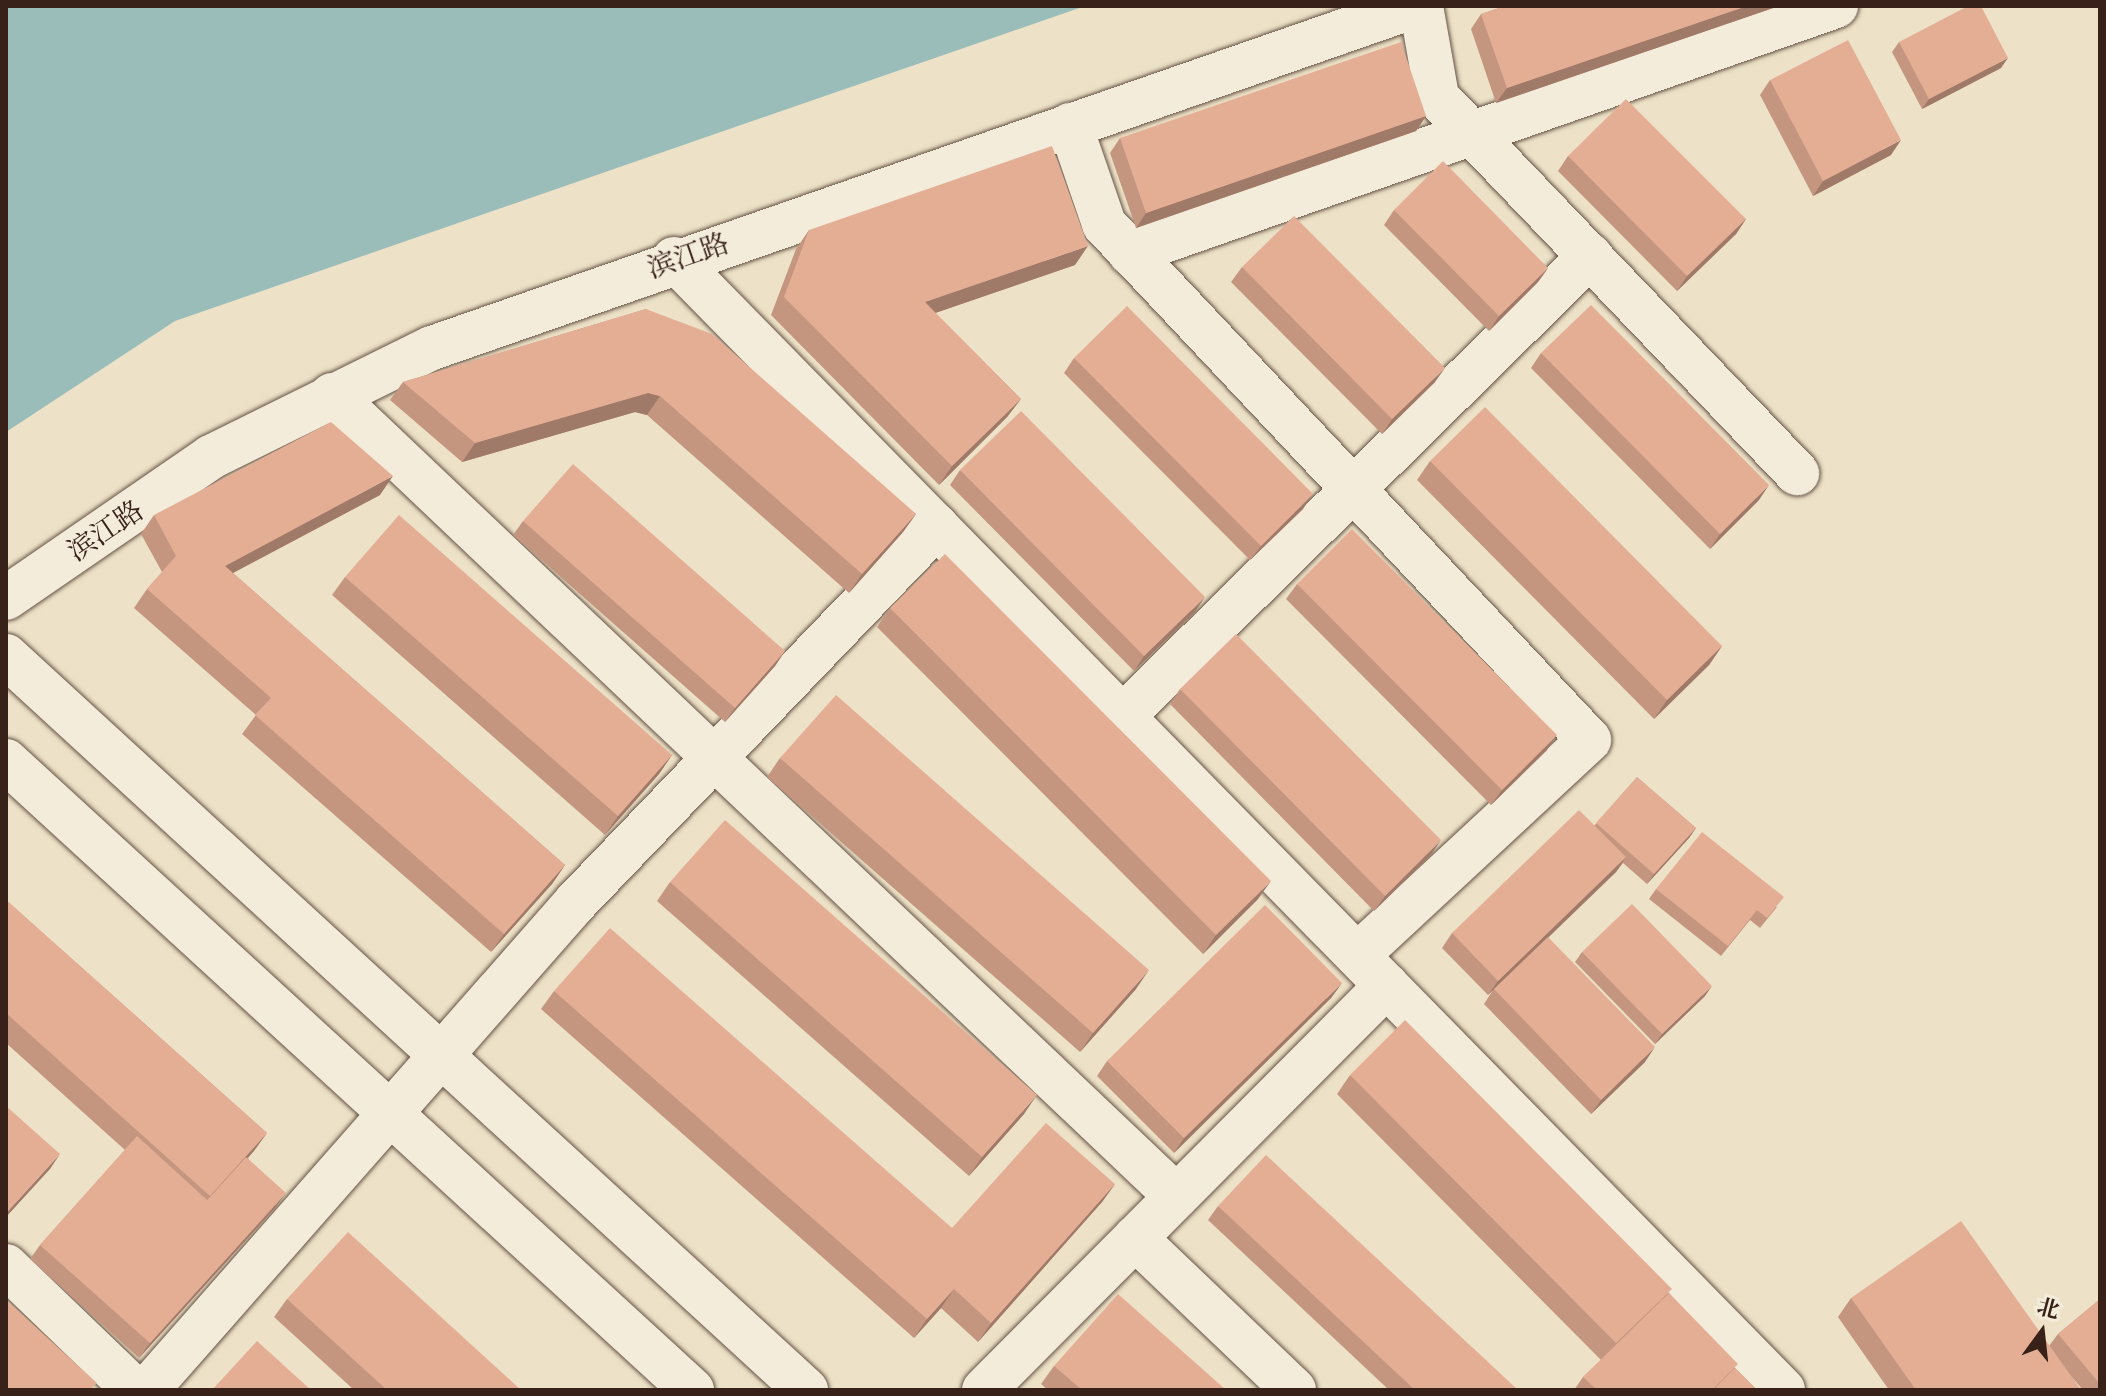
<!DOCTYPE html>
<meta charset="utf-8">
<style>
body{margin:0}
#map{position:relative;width:2106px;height:1396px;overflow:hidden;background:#ede2c7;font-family:"Libre Caslon Text","Noto Serif SC",serif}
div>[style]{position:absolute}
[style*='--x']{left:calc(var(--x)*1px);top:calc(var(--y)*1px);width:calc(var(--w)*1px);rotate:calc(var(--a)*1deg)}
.water>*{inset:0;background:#9abdba}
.roads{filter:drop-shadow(0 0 2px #655144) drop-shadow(0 0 2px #655144)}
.minor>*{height:44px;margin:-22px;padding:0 22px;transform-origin:22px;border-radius:22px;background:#f3ecdb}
.wall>*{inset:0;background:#c49680}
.shaded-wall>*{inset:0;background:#a07a68}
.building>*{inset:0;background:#e4ae95}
span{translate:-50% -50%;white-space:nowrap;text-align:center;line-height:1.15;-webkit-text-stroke:6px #f3ecdb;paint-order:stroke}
.street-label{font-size:28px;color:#382118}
.frame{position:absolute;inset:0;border:8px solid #382118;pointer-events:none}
.north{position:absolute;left:2002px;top:1292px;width:80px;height:80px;-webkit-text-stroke:6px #f3ecdb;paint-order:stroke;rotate:15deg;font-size:22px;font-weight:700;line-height:32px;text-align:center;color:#382118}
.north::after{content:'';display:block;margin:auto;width:28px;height:36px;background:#382118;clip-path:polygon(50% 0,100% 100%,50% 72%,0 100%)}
</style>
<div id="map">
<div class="water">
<div style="clip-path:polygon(6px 6px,1085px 6px,175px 321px,6px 432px)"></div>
</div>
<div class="roads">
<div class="minor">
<div style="--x:1421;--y:6;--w:92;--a:80"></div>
<div style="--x:1437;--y:97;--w:521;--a:46.25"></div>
<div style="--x:1070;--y:125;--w:105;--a:71"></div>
<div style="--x:1104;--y:224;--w:708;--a:46.77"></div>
<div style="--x:1589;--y:740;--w:316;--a:137.1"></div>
<div style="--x:1130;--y:253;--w:748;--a:-19.28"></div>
<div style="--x:674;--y:259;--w:1584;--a:45.56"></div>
<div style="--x:332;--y:395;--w:1164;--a:43.5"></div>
<div style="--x:6;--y:598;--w:249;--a:-34.5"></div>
<div style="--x:211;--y:457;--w:246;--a:-26.3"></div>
<div style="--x:432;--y:348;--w:1041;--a:-19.18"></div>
<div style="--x:6;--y:656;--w:1086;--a:42.54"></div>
<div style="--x:1123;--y:716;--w:656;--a:-44.57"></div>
<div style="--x:6;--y:761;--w:931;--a:42.52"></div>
<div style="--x:1135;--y:1238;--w:220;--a:43.7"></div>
<div style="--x:6;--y:1266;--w:179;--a:43.9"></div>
<div style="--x:147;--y:1390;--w:650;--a:-48.68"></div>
<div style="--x:576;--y:902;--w:521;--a:-46.17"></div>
<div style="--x:984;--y:1390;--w:571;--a:-45.14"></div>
</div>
</div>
<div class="wall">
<div style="clip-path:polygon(1505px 6px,1779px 6px,1496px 103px,1471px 29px,1481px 14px)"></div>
<div style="clip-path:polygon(1899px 42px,2001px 68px,1922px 109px,1892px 52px)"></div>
<div style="clip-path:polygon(1770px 80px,1891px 155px,1813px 196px,1760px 95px)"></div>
<div style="clip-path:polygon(1426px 116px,1416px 131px,1136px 228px,1110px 153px,1120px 138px)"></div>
<div style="clip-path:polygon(1568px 156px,1746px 219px,1736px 234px,1677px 291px,1558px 171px)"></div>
<div style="clip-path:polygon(1394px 210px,1548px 268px,1538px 282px,1489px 331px,1384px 225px)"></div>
<div style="clip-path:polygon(809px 230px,1075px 265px,935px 313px,1021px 399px,1007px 417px,939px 485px,771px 315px,796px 249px)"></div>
<div style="clip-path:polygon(1242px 267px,1435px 382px,1382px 434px,1231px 282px)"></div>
<div style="clip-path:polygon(646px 309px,916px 514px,903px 532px,849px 593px,647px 415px,635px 412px,462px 462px,390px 400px,403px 382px)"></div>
<div style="clip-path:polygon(1541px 353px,1759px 500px,1710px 549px,1531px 368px)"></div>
<div style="clip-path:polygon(1074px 358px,1303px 509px,1250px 560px,1064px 373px)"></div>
<div style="clip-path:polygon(1430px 461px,1722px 646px,1709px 665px,1654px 719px,1417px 480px)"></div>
<div style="clip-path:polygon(960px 470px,1195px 612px,1134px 671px,950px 485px)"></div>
<div style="clip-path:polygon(380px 495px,233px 573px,565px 865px,552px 884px,491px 952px,242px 734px,256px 715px,134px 608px,147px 589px,162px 572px,141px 534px,154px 515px)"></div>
<div style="clip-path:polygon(523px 521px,785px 651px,775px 666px,725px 722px,513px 535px)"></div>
<div style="clip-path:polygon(345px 577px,672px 755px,659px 774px,605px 835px,332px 595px)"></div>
<div style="clip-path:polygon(1297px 584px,1547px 750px,1491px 805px,1286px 599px)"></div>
<div style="clip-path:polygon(890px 608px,1258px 899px,1203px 954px,877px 627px)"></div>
<div style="clip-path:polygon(1180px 689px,1431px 855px,1374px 911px,1170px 704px)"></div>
<div style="clip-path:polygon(780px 758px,1136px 989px,1080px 1052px,767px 777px)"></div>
<div style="clip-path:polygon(1637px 777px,1696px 828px,1689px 838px,1647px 884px,1623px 863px,1616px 872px,1548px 938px,1645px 1062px,1591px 1114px,1484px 1004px,1493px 990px,1488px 995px,1442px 948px,1452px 933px,1595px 825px)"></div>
<div style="clip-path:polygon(670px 882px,1024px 1114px,969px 1176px,657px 901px)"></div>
<div style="clip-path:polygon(1656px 889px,1777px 907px,1760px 928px,1750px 920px,1721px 956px,1649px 899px)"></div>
<div style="clip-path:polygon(6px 900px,267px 1133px,248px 1158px,276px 1207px,139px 1358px,30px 1259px,40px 1245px,125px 1150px,6px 1043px)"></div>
<div style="clip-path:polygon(1582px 952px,1705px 996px,1655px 1044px,1575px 962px)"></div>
<div style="clip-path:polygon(554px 991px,952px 1228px,1115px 1184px,1102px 1202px,978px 1342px,941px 1308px,914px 1338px,541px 1009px)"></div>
<div style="clip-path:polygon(1332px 997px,1174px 1153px,1097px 1076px,1107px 1061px)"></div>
<div style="clip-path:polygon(1350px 1075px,1669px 1293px,1735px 1368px,1757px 1390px,1574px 1390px,1583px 1377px,1601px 1360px,1337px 1094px)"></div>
<div style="clip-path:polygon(1218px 1206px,1518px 1390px,1389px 1390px,1208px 1220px)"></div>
<div style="clip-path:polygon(1851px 1298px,2049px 1346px,2058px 1334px,2100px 1299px,2100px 1390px,2083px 1390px,2070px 1375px,2081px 1390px,1889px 1390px,1838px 1317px)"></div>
<div style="clip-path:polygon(287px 1299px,521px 1390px,354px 1390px,274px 1317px)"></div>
<div style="clip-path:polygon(1054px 1366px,1226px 1390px,1048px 1390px,1041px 1384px)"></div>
</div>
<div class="shaded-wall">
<div style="clip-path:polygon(1747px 6px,1779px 6px,1496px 103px,1507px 88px)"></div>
<div style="clip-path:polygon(2008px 58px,2001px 68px,1922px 109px,1929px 99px)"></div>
<div style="clip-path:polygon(1426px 116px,1416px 131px,1136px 228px,1146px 213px)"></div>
<div style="clip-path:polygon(1901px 140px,1891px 155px,1813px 196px,1823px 181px)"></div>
<div style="clip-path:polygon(1746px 219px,1736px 234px,1677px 291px,1687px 276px)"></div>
<div style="clip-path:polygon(1088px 246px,1075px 265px,912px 321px,925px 302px)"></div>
<div style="clip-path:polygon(1548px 268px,1538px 282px,1489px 331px,1499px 316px)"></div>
<div style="clip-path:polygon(1445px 368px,1435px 382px,1382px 434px,1392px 419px)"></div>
<div style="clip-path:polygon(648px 393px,660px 396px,647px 415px,635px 412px,462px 462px,475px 443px)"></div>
<div style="clip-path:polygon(1021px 399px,1007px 417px,939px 485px,952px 466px)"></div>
<div style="clip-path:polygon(393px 476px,380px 495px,212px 584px,225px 566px)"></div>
<div style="clip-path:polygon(1769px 485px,1759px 500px,1710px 549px,1720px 534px)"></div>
<div style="clip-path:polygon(1313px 494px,1303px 509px,1250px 560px,1261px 546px)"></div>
<div style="clip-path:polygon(916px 514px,903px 532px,849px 593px,862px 574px)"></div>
<div style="clip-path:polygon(1205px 597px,1195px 612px,1134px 671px,1144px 656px)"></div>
<div style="clip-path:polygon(1722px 646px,1709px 665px,1654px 719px,1667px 700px)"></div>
<div style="clip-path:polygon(785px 651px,775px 666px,725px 722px,735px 708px)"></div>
<div style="clip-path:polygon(1557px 735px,1547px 750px,1491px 805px,1502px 790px)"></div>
<div style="clip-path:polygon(672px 755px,659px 774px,605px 835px,618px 816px)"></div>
<div style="clip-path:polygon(1696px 828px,1689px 838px,1647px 884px,1654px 874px)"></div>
<div style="clip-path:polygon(1441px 840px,1431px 855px,1374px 911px,1385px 896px)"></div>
<div style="clip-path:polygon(1626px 857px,1616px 872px,1488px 995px,1498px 981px)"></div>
<div style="clip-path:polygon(565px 865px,552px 884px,491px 952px,504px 934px)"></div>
<div style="clip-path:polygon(1271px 881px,1258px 899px,1203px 954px,1216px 935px)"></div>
<div style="clip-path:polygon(1149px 970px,1136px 989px,1080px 1052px,1093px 1033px)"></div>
<div style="clip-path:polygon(1342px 983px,1332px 997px,1174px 1153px,1184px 1138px)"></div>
<div style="clip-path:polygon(1712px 986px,1705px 996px,1655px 1044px,1662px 1034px)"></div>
<div style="clip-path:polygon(1655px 1047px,1645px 1062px,1591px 1114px,1601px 1100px)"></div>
<div style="clip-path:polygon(1037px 1095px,1024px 1114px,969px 1176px,982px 1157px)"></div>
<div style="clip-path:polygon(267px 1133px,254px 1151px,197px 1214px,210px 1196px)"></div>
<div style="clip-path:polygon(60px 1154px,50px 1169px,6px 1217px,8px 1211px)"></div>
<div style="clip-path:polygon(1115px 1184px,1102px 1202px,978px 1342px,991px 1323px)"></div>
<div style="clip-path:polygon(286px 1193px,276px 1207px,139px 1358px,150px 1343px)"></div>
<div style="clip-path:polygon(954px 1289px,941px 1308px,914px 1338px,927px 1319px)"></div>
</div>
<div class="building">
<div style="clip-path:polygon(1505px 6px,1747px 6px,1507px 88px,1481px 14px)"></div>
<div style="clip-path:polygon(1968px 6px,1981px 6px,2008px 58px,1929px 99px,1899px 42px)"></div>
<div style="clip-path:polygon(1848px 40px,1901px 140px,1823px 181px,1770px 80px)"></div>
<div style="clip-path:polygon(1401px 42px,1426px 116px,1146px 213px,1120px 138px)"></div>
<div style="clip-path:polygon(1626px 99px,1746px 219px,1687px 276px,1568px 156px)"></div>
<div style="clip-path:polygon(1052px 146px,1088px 246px,925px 302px,1021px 399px,952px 466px,784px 297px,809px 230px)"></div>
<div style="clip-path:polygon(1443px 161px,1548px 268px,1499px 316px,1394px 210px)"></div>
<div style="clip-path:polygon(1294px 216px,1445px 368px,1392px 419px,1242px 267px)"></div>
<div style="clip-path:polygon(1591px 305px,1769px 485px,1720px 534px,1541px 353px)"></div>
<div style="clip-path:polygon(1127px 306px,1313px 494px,1261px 546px,1074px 358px)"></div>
<div style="clip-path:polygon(646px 309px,712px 334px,916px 514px,862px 574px,660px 396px,648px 393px,475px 443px,403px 382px)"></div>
<div style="clip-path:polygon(1485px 407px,1722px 646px,1667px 700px,1430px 461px)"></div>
<div style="clip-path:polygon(1021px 411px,1205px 597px,1144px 656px,960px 470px)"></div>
<div style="clip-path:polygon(331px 422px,393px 476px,225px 566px,565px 865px,504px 934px,255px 715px,271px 698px,147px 589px,176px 556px,154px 515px)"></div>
<div style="clip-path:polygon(573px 464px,785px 651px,735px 708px,523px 521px)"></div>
<div style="clip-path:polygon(399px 515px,672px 755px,618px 816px,345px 577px)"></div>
<div style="clip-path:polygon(1352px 529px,1557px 735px,1502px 790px,1297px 584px)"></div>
<div style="clip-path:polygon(945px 554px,1271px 881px,1216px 935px,890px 608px)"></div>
<div style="clip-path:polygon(1236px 634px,1441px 840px,1385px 896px,1180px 689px)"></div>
<div style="clip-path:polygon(836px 695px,1149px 970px,1093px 1033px,780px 758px)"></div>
<div style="clip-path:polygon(1637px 777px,1696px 828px,1654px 874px,1596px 823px)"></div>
<div style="clip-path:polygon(1579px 810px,1626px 857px,1498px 981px,1452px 933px)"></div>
<div style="clip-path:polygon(725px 820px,1037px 1095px,982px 1157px,670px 882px)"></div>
<div style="clip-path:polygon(1702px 832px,1784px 897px,1767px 918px,1757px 910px,1728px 946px,1656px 889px)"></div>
<div style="clip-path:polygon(6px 900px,267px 1133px,210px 1196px,6px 1013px)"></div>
<div style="clip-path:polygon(1632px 904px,1712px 986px,1662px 1034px,1582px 952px)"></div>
<div style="clip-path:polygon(1265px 905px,1342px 983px,1184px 1138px,1107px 1061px)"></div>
<div style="clip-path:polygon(610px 928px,952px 1228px,1046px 1123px,1115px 1184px,991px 1323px,954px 1289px,927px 1319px,554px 991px)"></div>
<div style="clip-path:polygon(1548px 937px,1655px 1047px,1601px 1100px,1494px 989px)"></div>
<div style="clip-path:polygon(1405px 1020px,1672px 1289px,1616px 1343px,1350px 1075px)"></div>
<div style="clip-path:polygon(6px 1106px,60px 1154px,8px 1211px,6px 1209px)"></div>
<div style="clip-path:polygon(137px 1136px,207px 1200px,246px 1157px,286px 1193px,150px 1343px,40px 1245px)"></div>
<div style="clip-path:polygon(1266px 1155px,1518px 1390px,1415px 1390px,1218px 1206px)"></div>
<div style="clip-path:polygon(1961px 1221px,2081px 1390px,1916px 1390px,1851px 1298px)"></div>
<div style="clip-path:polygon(348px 1232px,521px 1390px,387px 1390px,287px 1299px)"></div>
<div style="clip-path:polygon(1669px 1293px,1738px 1364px,1712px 1390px,1597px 1390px,1583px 1377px)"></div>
<div style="clip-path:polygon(1118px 1294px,1226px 1390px,1082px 1390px,1054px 1366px)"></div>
<div style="clip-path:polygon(2100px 1299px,2100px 1384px,2058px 1334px)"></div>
<div style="clip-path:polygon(6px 1300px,97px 1383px,90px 1390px,6px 1390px)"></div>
<div style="clip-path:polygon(257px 1341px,311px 1390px,212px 1390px)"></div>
<div style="clip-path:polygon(1735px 1368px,1757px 1390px,1713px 1390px)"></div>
</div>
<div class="street-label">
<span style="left:688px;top:255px;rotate:-19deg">滨江路</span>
<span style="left:105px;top:530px;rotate:-34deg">滨江路</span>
</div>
<div class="frame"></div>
<div class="north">北</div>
</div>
